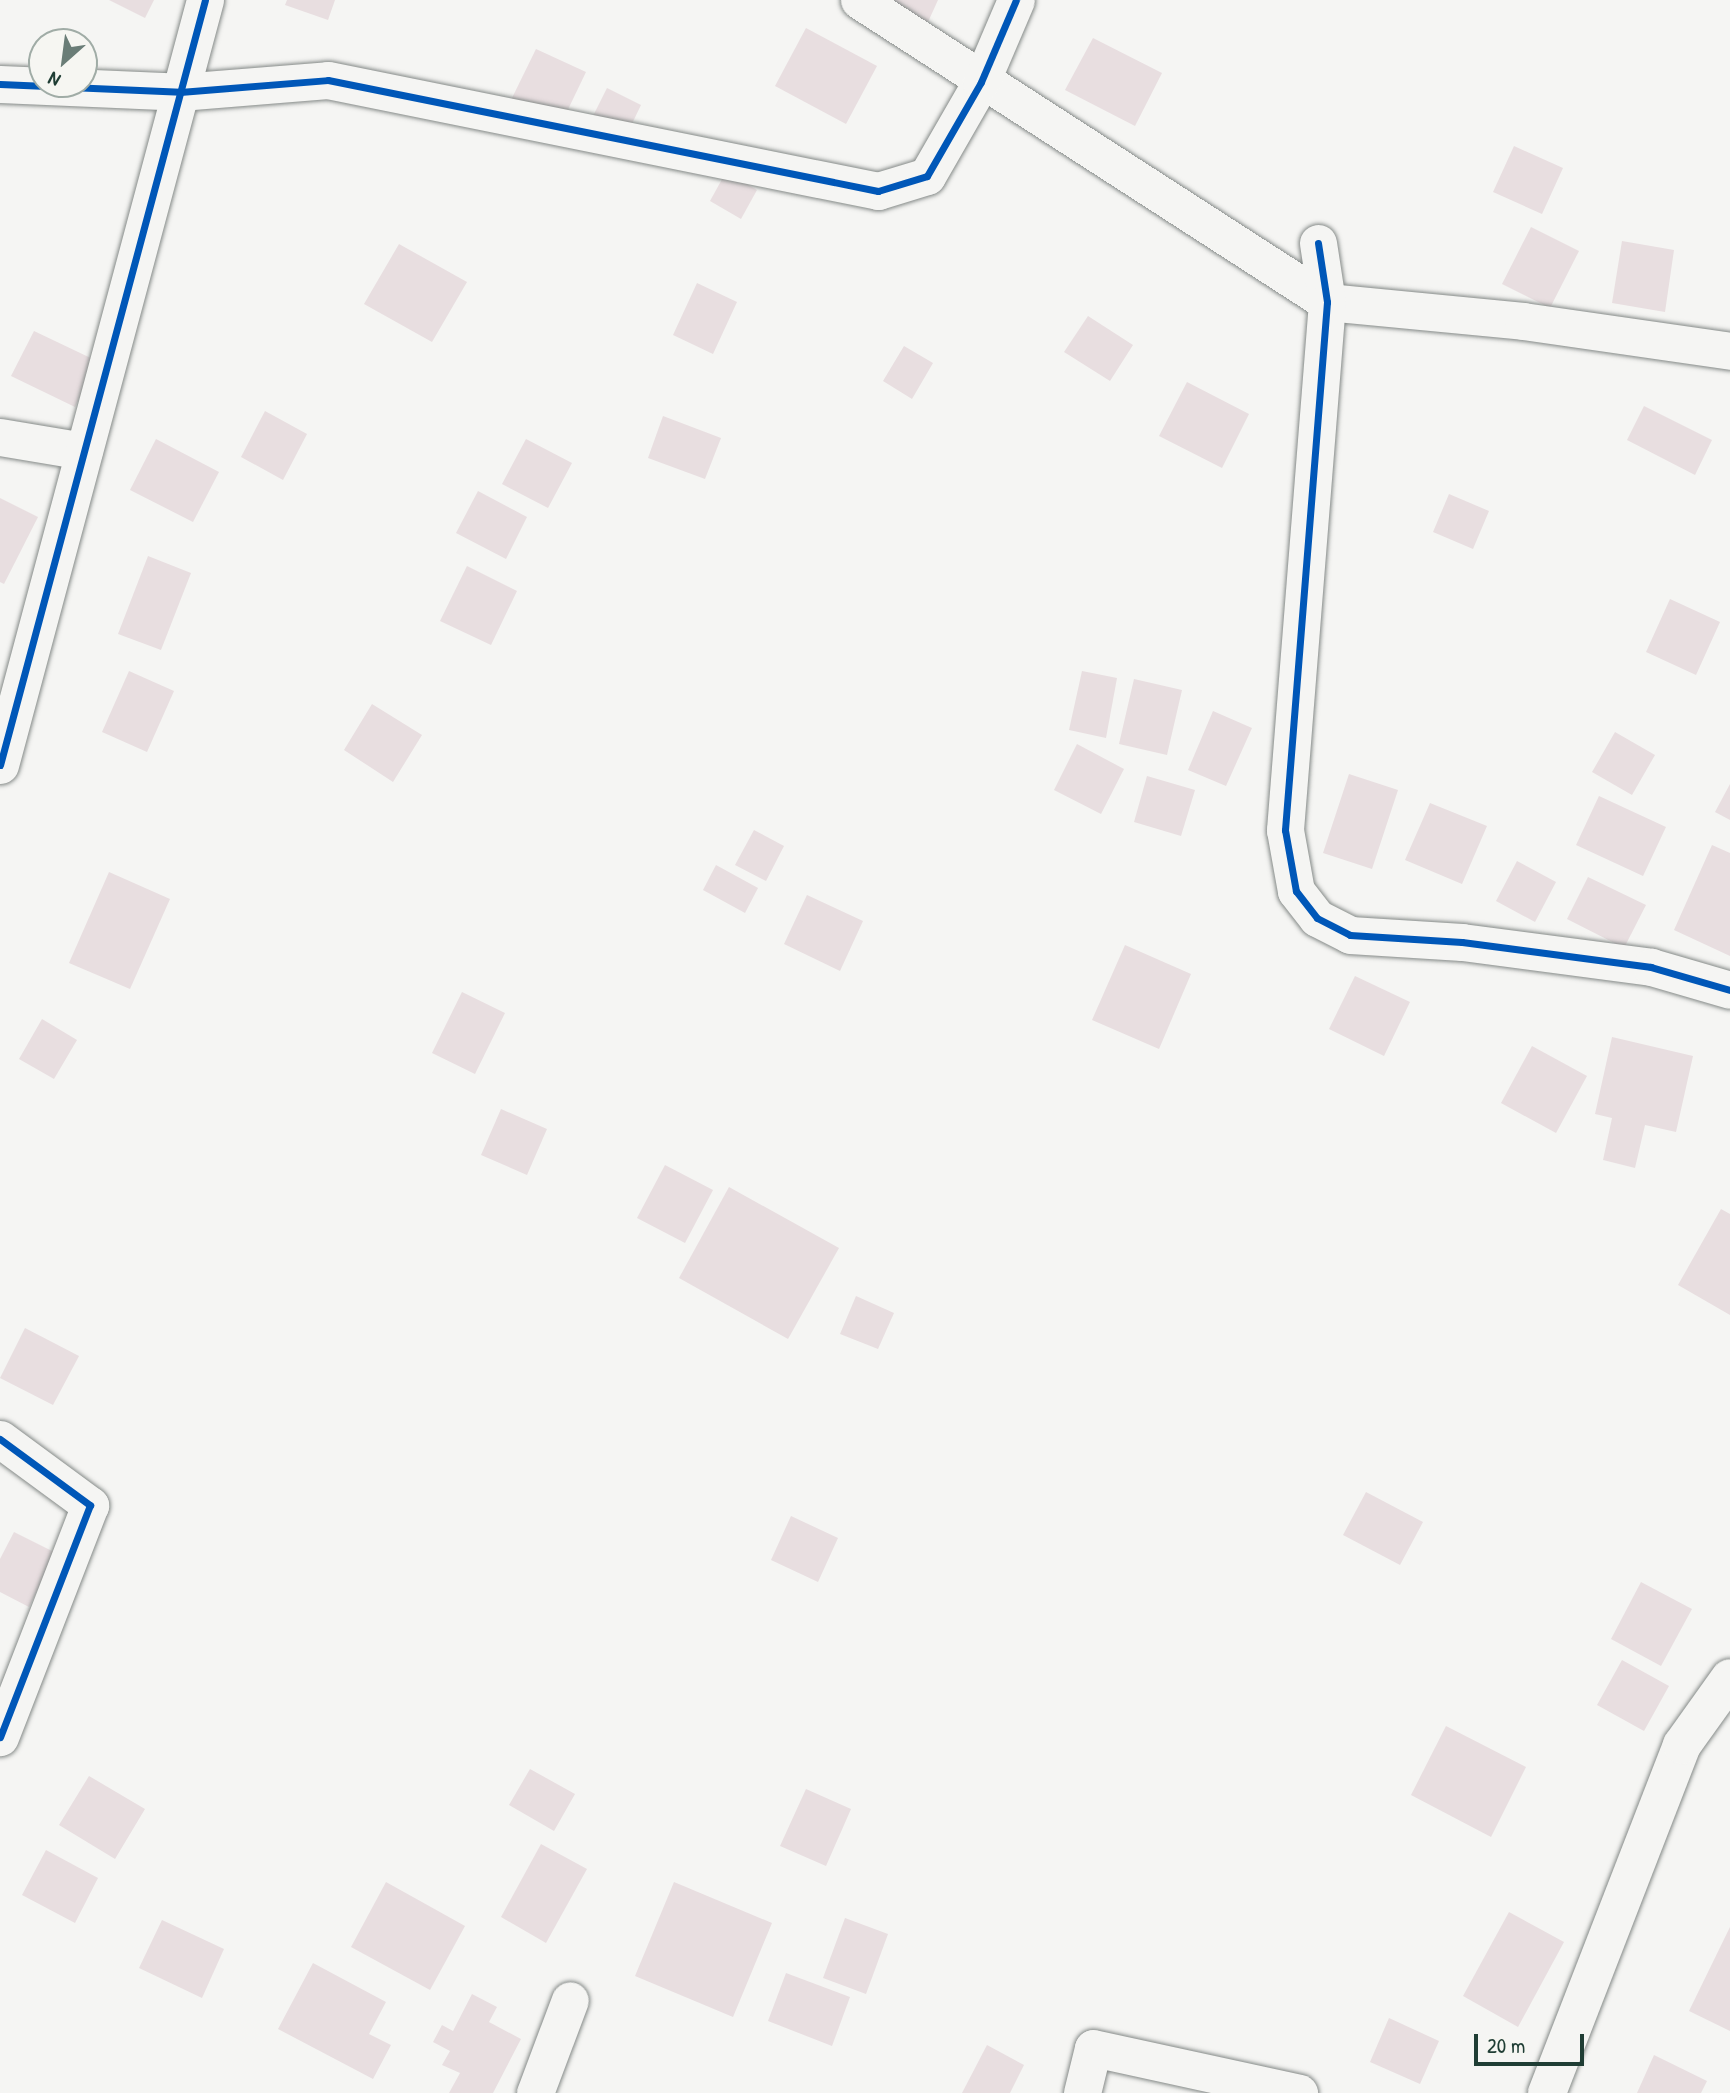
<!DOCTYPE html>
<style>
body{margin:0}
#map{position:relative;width:1730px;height:2093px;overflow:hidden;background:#f5f5f3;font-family:"Patrick Hand",sans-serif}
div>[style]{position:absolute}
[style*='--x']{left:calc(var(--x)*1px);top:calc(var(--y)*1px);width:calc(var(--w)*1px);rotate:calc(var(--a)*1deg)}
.building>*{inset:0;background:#e8dee0}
.roads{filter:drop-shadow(0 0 2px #858a88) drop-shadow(0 0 2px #858a88)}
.minor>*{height:37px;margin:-18.5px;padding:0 18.5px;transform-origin:18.5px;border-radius:18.5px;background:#f5f5f3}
.secondary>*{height:38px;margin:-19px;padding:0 19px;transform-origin:19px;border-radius:19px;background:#f5f5f3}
.cycleway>*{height:7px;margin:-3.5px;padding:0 3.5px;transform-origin:3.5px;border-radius:3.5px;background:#0057b8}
span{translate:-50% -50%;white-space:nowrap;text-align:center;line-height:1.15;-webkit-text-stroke:5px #f6f6f2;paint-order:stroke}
.north{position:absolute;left:28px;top:28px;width:70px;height:70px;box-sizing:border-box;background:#f6f6f2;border:2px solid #a0aca6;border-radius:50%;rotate:208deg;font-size:19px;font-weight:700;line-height:28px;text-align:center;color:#1f3d34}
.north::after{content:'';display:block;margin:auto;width:24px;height:32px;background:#6a7d77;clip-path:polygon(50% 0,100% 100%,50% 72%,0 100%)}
.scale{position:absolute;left:1474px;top:2034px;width:110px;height:32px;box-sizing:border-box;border:4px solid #1f3d34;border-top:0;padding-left:9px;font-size:21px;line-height:24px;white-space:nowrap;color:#1f3d34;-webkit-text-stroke:5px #f6f6f2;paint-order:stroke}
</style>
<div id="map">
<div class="building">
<div style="clip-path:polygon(109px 0,154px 0,145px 18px)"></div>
<div style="clip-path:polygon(287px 0,335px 0,328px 20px,285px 5px)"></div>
<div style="clip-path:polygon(879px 0,938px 0,928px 22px)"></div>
<div style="clip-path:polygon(806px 28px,877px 66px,846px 124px,775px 86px)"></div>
<div style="clip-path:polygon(1093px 38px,1162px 73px,1135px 126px,1065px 90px)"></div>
<div style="clip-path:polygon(536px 49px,586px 72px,561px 124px,511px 100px)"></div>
<div style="clip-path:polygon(607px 88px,641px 105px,627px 134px,593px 116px)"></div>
<div style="clip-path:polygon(1514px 146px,1563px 168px,1542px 214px,1493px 192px)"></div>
<div style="clip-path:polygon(726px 172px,757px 190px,741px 219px,710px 201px)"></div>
<div style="clip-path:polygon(1531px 227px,1579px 251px,1550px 308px,1502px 284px)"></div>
<div style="clip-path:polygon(1622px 241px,1674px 250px,1665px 312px,1612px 303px)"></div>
<div style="clip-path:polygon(399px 244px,467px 282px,432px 342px,364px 304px)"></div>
<div style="clip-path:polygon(697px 283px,737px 302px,713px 354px,673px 335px)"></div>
<div style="clip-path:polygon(1088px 316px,1133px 345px,1110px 381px,1064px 352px)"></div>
<div style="clip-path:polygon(34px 331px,97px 361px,75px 407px,11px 376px)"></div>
<div style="clip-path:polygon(904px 346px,933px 363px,912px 399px,883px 381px)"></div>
<div style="clip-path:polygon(1187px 382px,1249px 414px,1222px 468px,1159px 436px)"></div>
<div style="clip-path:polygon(1644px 406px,1712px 440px,1695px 475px,1627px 440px)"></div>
<div style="clip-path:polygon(265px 411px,307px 434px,283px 480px,241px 457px)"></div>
<div style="clip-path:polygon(663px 416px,721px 438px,705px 479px,648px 458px)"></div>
<div style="clip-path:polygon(156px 439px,219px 472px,193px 522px,130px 490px)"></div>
<div style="clip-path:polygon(526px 439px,572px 463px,548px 508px,502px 484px)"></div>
<div style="clip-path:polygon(478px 491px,527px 517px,506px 559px,456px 533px)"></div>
<div style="clip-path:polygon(1449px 494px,1489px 511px,1473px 549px,1433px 532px)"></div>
<div style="clip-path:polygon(0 498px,38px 517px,4px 584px,0 582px)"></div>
<div style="clip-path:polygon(148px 556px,191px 573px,161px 650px,118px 634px)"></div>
<div style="clip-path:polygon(467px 566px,517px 591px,491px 645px,440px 621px)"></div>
<div style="clip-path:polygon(1670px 599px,1720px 622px,1696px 675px,1646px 652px)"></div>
<div style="clip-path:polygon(129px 671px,174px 691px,147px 752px,102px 732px)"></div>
<div style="clip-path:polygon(1082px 671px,1117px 678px,1106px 738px,1069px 730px)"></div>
<div style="clip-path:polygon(1134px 679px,1182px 690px,1167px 755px,1119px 744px)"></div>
<div style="clip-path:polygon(372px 704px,422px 735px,393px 782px,344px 750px)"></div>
<div style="clip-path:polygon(1213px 711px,1252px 728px,1226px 786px,1188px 770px)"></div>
<div style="clip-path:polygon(1615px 732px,1655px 755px,1632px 795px,1592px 772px)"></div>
<div style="clip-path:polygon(1077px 744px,1124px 769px,1101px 814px,1054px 790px)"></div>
<div style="clip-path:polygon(1349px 774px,1398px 790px,1372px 869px,1323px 853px)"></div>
<div style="clip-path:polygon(1147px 776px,1195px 790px,1181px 836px,1134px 822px)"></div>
<div style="clip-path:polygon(1730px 784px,1730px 820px,1715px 812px)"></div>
<div style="clip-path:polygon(1599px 796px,1666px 827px,1643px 876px,1576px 845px)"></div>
<div style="clip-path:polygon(1430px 803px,1487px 826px,1462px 884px,1405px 860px)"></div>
<div style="clip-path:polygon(754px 830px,784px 846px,766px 881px,735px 865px)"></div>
<div style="clip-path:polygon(1712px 845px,1730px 853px,1730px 956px,1674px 930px)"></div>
<div style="clip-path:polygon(1517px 861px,1556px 882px,1535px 922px,1496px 901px)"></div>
<div style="clip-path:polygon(716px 865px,758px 888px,745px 913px,703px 890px)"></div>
<div style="clip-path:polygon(109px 872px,170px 899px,130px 989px,69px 963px)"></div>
<div style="clip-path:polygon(1588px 877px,1646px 905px,1624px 948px,1567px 919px)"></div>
<div style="clip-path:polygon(807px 895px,863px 921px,840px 971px,784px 944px)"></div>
<div style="clip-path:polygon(1125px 945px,1191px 974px,1159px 1049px,1092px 1020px)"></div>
<div style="clip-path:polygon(1355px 976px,1410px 1002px,1384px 1056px,1329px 1029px)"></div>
<div style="clip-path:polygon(462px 992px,505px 1013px,475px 1074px,432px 1053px)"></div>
<div style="clip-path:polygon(42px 1019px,77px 1040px,54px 1079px,19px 1059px)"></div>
<div style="clip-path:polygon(1612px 1037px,1693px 1056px,1676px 1132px,1645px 1125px,1635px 1168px,1603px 1160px,1612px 1118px,1595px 1114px)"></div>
<div style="clip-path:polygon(1532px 1046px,1587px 1076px,1556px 1133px,1501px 1103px)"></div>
<div style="clip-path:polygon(501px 1109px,547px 1129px,527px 1175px,481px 1155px)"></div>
<div style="clip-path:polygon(665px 1165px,713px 1190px,685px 1243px,637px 1218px)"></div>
<div style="clip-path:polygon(729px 1187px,839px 1248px,788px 1339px,679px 1278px)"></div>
<div style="clip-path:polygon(1721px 1209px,1730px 1214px,1730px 1315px,1678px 1285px)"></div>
<div style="clip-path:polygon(856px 1296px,894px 1313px,878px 1349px,840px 1334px)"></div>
<div style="clip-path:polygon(25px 1328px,79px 1356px,53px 1405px,0 1378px)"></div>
<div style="clip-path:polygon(1366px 1492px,1423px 1522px,1400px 1565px,1343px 1535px)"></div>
<div style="clip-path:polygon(791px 1516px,838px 1538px,818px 1582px,771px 1560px)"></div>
<div style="clip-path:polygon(14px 1532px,56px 1553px,29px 1607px,0 1592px,0 1559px)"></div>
<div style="clip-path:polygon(1641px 1582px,1692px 1609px,1661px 1666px,1611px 1639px)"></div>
<div style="clip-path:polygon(1622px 1660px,1669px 1686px,1644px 1731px,1597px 1705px)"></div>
<div style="clip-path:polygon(1446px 1726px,1526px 1767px,1491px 1837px,1411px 1795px)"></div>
<div style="clip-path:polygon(530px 1769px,575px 1794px,554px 1831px,509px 1805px)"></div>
<div style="clip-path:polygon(89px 1776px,145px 1809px,115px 1859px,59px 1825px)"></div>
<div style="clip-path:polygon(806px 1789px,851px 1809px,826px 1866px,780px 1846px)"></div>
<div style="clip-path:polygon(541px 1844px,587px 1869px,546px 1943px,501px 1917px)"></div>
<div style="clip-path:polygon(46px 1850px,98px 1878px,75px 1923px,22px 1895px)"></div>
<div style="clip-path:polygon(386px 1882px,465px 1926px,430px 1990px,351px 1947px)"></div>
<div style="clip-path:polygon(674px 1882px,772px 1923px,733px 2017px,635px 1976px)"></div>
<div style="clip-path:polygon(1509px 1912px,1564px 1942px,1518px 2027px,1463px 1996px)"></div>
<div style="clip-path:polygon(845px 1918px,888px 1934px,866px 1994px,823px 1978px)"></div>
<div style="clip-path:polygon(162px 1920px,224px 1949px,202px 1998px,139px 1968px)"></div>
<div style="clip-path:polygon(1730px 1927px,1730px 2031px,1689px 2011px)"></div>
<div style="clip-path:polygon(313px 1963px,386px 2002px,369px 2034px,391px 2045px,373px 2079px,278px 2029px)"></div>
<div style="clip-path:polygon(786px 1973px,850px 1997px,832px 2046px,768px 2021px)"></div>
<div style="clip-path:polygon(472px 1994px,497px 2007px,489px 2022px,521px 2039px,493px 2093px,449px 2093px,460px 2073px,442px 2065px,450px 2051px,433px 2042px,442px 2025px,453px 2031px)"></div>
<div style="clip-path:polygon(1389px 2018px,1439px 2041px,1420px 2084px,1370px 2062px)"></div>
<div style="clip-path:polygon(987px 2045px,1024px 2065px,1010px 2093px,962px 2093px)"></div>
<div style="clip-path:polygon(1654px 2055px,1707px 2081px,1701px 2093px,1637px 2093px)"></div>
</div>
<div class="roads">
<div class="minor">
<div style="--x:859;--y:0;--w:557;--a:32.83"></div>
<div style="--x:1327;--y:302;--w:197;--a:5.5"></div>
<div style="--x:1523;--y:321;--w:209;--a:8.2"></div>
<div style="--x:0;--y:84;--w:180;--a:2.5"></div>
<div style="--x:180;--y:92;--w:148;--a:-4.6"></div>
<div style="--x:328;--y:80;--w:561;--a:11.41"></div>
<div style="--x:878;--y:191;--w:51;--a:-17"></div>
<div style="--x:927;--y:176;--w:108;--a:-60.1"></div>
<div style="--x:981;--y:82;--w:89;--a:-66.9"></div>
<div style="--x:1318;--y:243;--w:60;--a:81.3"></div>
<div style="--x:1327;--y:302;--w:530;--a:94.55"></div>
<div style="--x:1285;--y:830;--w:62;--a:79.8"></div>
<div style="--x:1296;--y:891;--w:34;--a:52"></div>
<div style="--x:1317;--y:918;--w:37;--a:27"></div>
<div style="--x:1350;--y:935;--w:112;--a:3.6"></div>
<div style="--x:1462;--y:942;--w:191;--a:7.5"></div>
<div style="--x:1651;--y:967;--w:82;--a:16.2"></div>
<div style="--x:0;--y:437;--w:85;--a:9.5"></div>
<div style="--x:0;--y:765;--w:792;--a:-75"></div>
<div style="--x:0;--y:1439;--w:112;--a:36.3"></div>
<div style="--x:90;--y:1505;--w:249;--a:111.2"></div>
<div style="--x:535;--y:2093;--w:99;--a:-69.4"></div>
<div style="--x:1082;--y:2093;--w:46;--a:-76.3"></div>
<div style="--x:1093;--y:2048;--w:211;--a:12.3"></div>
</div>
<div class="secondary">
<div style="--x:1547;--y:2093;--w:373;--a:-68.8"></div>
<div style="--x:1682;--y:1745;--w:82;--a:-54.4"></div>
</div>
</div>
<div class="cycleway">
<div style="--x:0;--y:84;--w:180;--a:2.5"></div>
<div style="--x:180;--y:92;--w:148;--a:-4.6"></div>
<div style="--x:328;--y:80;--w:561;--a:11.41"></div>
<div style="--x:878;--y:191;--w:51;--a:-17"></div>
<div style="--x:927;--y:176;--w:108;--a:-60.1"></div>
<div style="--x:981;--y:82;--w:89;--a:-66.9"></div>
<div style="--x:1318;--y:243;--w:60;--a:81.3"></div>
<div style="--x:1327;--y:302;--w:530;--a:94.55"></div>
<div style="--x:1285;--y:830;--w:62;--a:79.8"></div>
<div style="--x:1296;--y:891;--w:34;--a:52"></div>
<div style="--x:1317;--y:918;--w:37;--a:27"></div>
<div style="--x:1350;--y:935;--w:112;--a:3.6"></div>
<div style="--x:1462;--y:942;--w:191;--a:7.5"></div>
<div style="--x:1651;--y:967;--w:82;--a:16.2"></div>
<div style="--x:0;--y:765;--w:792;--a:-75"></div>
<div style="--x:0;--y:1439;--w:112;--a:36.3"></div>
<div style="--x:90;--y:1505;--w:249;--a:111.2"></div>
</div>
<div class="north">N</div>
<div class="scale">20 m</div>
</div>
